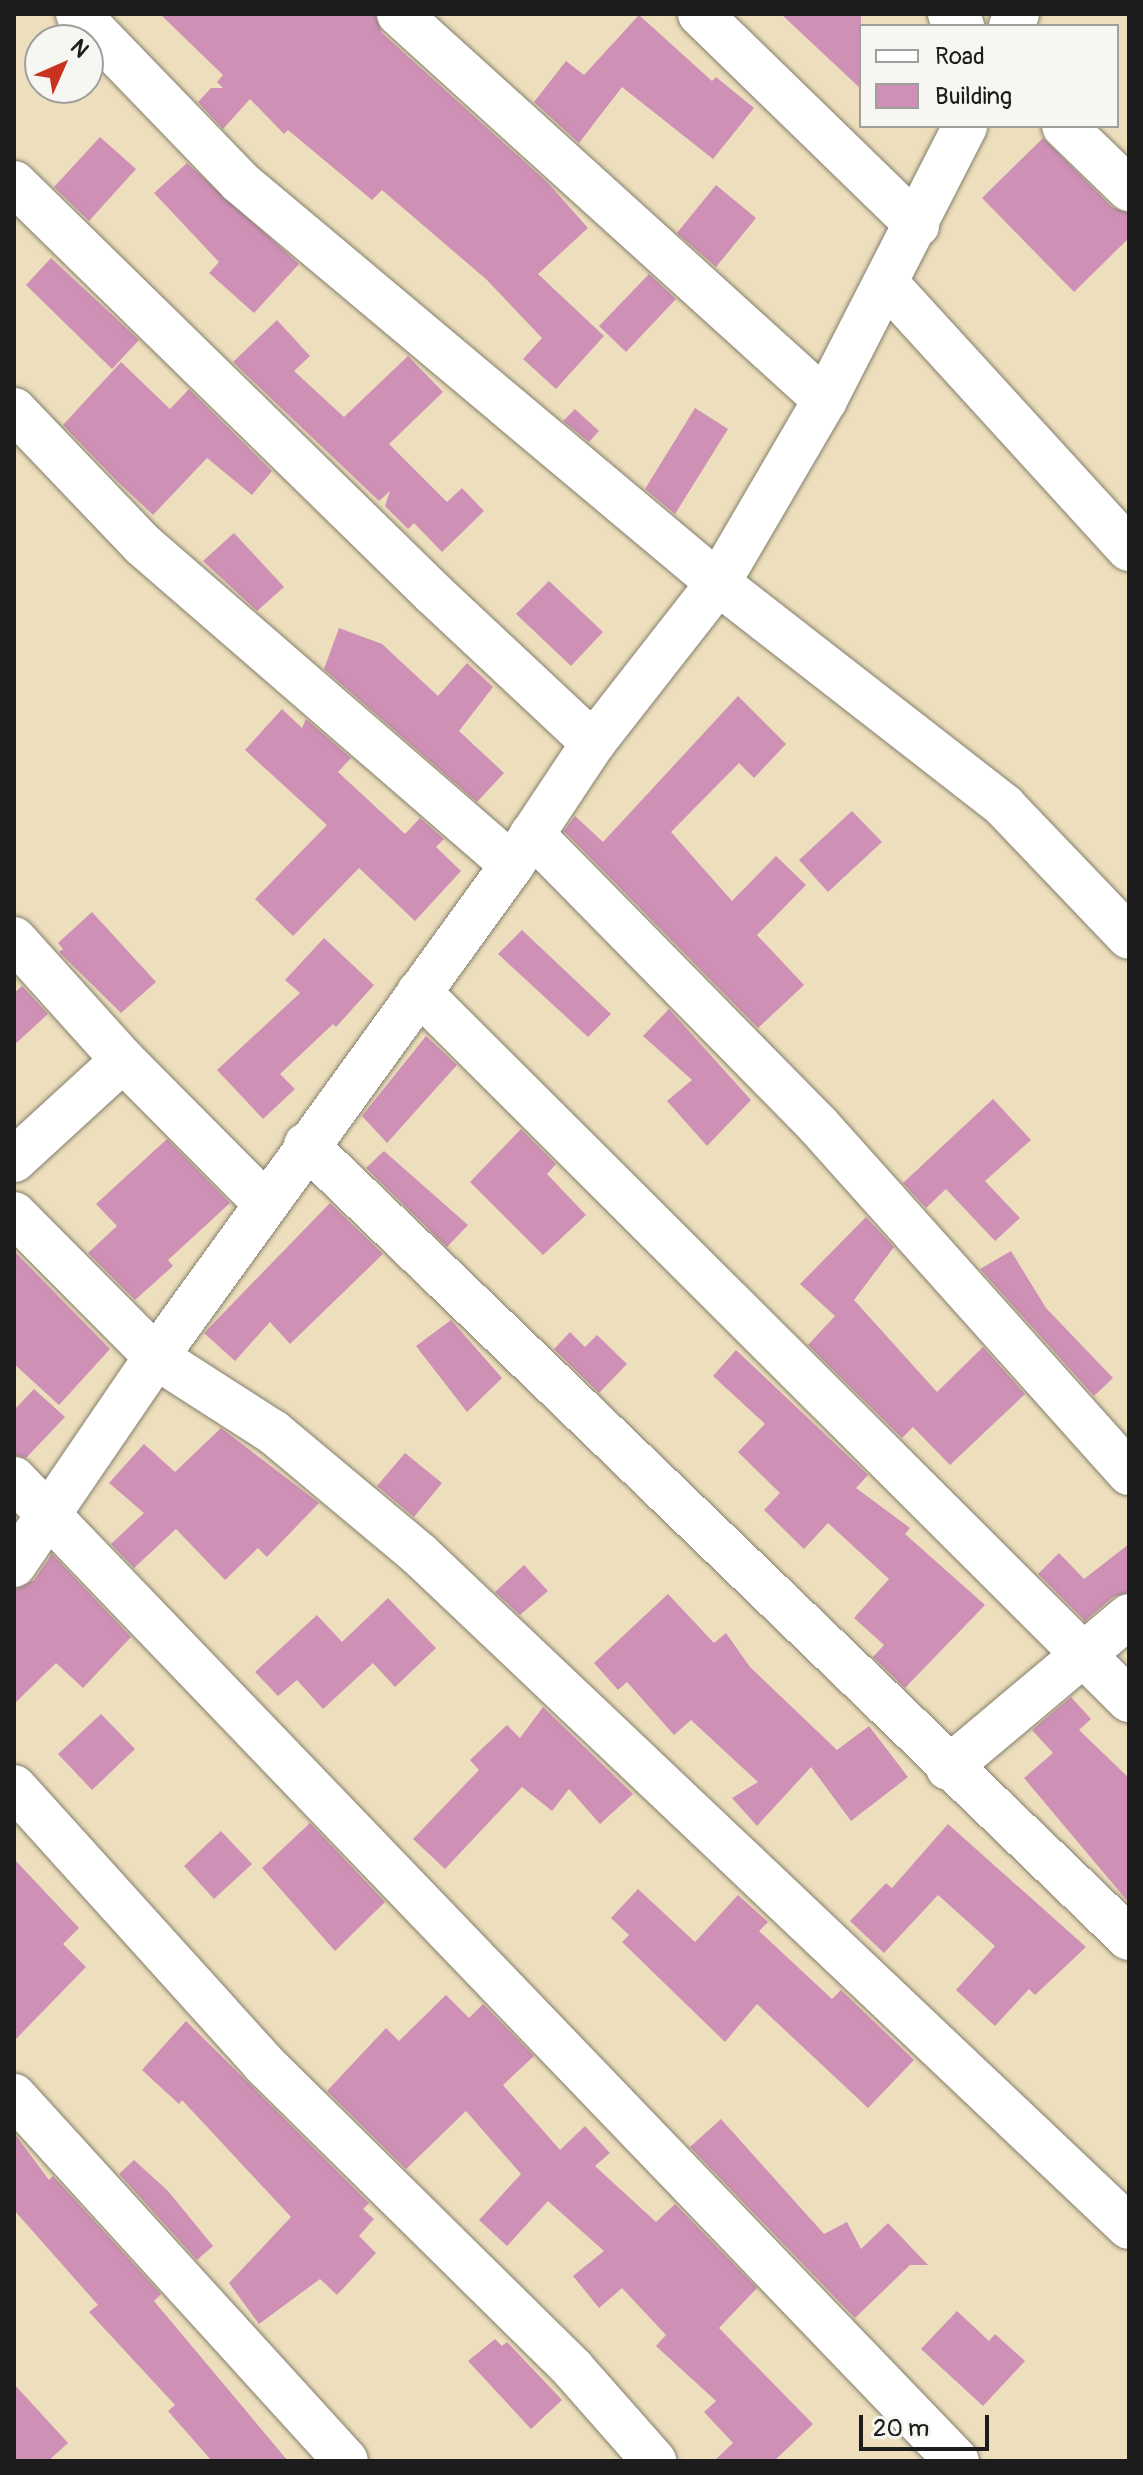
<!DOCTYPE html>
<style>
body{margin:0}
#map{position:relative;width:1143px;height:2475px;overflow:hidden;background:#eddfbd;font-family:Pangolin,sans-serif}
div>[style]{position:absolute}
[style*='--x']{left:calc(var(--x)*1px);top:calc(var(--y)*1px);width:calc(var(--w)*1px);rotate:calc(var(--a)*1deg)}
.building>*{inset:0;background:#cf90b6}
.roads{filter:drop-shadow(0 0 2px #847e6c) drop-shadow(0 0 2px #847e6c)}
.minor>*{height:44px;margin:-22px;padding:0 22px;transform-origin:22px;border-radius:22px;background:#fff}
.tertiary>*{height:44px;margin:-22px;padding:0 22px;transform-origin:22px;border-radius:22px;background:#fff}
span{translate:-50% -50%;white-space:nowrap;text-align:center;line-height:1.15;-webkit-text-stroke:8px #f6f6f2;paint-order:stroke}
.frame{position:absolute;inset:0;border:16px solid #1c1c1c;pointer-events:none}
.legend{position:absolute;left:859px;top:24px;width:260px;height:104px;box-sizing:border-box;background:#f6f6f2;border:2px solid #9f9f9c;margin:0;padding:10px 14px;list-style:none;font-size:24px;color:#1c1c1c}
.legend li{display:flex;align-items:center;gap:16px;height:40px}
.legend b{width:40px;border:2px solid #9f9f9c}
.north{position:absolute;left:24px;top:24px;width:80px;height:80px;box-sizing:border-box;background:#f6f6f2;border:2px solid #9f9f9c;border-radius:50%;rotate:45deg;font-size:22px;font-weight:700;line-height:32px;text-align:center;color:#1c1c1c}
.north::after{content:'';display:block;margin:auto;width:28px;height:36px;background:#c8321e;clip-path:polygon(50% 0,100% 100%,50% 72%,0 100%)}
.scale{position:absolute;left:859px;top:2415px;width:130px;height:36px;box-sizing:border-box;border:4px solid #1c1c1c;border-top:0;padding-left:10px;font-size:24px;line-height:28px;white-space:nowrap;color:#1c1c1c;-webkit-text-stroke:6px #f6f6f2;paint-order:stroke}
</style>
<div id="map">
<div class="building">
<div style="clip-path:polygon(160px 14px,375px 14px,382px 33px,548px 183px,588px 228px,538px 274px,604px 336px,556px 389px,523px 359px,542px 338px,487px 280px,382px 190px,372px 200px,288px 130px,284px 134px,250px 99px,223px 129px,198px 102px,211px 88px,223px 88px,217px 82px,223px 75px)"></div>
<div style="clip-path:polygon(781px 14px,861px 14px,861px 89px)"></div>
<div style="clip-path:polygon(639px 15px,712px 81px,716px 77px,754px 108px,713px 159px,622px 87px,579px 143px,534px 102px,566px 61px,584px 75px)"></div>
<div style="clip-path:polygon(100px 137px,136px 169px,89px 221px,54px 187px)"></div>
<div style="clip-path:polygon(1043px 138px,1112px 207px,1129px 213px,1129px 238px,1074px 292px,982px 198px)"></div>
<div style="clip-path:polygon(187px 163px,299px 264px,254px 313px,209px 273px,219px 262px,154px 193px)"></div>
<div style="clip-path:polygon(716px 185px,756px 218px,716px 267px,677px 233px)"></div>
<div style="clip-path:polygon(51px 258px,139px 340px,112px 369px,26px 285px)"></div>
<div style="clip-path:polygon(649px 274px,676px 299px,626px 352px,599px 326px)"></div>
<div style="clip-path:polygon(277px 320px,310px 356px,294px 371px,344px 417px,408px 356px,443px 392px,389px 444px,447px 502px,462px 488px,484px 511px,442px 552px,414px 523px,408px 529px,385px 506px,390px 491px,379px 501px,233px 362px)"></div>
<div style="clip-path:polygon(121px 362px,170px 409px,189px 389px,272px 471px,252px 495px,207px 458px,153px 515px,117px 481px,63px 425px)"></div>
<div style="clip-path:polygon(695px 408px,728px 429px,675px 514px,645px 489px)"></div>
<div style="clip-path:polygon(575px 409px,599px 431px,589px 442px,563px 421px)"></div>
<div style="clip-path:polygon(234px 533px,284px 587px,257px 611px,203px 561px)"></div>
<div style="clip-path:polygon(549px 581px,603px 632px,571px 666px,516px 614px)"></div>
<div style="clip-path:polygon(339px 628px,382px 644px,438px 696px,467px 663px,493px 687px,459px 731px,504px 773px,477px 802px,324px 669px)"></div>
<div style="clip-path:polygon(738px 696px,786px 744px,754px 778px,739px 763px,671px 832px,732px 901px,776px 856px,806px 885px,757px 935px,804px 985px,758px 1028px,564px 831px,575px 816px,603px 842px)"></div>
<div style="clip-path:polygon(282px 709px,302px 728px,306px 719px,351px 758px,338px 772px,405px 834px,420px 818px,444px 839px,436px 847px,461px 871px,415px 921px,359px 868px,293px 936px,255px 899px,327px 825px,245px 750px)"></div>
<div style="clip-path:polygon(852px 811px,882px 842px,828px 892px,799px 860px)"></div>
<div style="clip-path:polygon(92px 912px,156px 982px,121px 1013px,59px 952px,63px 949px,58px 943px)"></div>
<div style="clip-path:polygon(522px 930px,611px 1014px,588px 1037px,498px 954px)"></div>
<div style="clip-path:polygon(324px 938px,374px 985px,336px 1027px,333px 1024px,280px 1074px,295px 1089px,263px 1119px,217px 1070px,300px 993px,285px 980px)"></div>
<div style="clip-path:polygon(22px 986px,48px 1014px,14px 1045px,14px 993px)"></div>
<div style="clip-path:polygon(669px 1009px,751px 1100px,707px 1146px,667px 1101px,692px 1080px,643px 1036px)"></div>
<div style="clip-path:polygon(426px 1036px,457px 1065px,387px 1143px,362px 1116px)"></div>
<div style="clip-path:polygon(993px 1099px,1031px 1140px,985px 1181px,1020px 1218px,995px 1241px,946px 1189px,926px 1208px,903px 1183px)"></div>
<div style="clip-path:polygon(521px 1129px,556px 1164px,547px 1174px,586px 1215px,543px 1255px,470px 1182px)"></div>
<div style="clip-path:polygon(167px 1139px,230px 1203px,168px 1260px,173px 1266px,135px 1300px,88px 1253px,117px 1226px,96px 1204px)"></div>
<div style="clip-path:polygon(384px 1151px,468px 1225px,447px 1247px,366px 1168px)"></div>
<div style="clip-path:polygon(330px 1203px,383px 1254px,290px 1344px,270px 1322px,235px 1361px,204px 1333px)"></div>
<div style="clip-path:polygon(866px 1217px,894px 1247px,854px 1300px,937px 1392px,983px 1347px,1025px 1394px,950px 1465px,913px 1427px,902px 1438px,808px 1345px,835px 1316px,800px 1284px)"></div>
<div style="clip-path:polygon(14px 1251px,110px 1349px,59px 1405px,14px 1364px)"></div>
<div style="clip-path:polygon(1011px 1251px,1046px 1308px,1113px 1378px,1094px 1396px,980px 1269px)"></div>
<div style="clip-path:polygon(451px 1320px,502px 1378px,467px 1412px,416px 1346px)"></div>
<div style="clip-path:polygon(570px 1332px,585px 1347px,597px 1335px,627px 1364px,599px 1393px,554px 1349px)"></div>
<div style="clip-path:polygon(736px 1350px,868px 1475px,856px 1488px,910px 1528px,905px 1534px,985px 1605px,905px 1688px,873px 1657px,884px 1645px,854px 1618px,889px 1579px,828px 1523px,804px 1549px,764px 1510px,780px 1493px,738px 1452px,765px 1424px,713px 1376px)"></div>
<div style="clip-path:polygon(34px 1389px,65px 1417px,26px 1458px,14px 1455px,14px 1410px)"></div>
<div style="clip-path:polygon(221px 1428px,319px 1503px,267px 1557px,258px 1548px,225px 1580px,176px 1529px,134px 1568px,111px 1544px,144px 1513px,109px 1483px,144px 1444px,175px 1472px)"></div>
<div style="clip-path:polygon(405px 1453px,442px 1483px,414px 1517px,377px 1486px)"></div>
<div style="clip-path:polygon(1129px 1544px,1129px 1592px,1113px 1597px,1085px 1621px,1038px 1574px,1059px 1553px,1084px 1579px)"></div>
<div style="clip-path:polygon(52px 1554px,131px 1637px,83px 1688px,56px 1663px,14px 1704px,14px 1590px,34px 1580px)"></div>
<div style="clip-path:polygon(524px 1565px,548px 1591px,520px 1615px,495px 1592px)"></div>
<div style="clip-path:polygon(668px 1594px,714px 1643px,726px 1633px,750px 1667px,837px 1750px,869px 1726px,908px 1777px,851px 1821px,811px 1767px,757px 1826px,732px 1798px,758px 1782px,691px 1720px,674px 1735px,627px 1682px,618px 1690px,594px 1663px)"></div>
<div style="clip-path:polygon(388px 1598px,436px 1648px,395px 1687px,373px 1663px,323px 1709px,297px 1680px,278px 1696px,255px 1672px,317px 1615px,342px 1642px)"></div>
<div style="clip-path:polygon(1071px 1697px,1091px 1719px,1079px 1730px,1129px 1778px,1129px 1903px,1024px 1778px,1053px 1753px,1032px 1730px)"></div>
<div style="clip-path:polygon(543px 1707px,633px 1794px,600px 1824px,569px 1789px,552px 1811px,522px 1787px,445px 1869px,413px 1839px,479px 1770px,470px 1760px,507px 1725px,520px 1738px)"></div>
<div style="clip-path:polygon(101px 1714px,135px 1749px,92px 1790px,58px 1754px)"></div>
<div style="clip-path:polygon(310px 1823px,385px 1902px,335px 1951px,262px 1868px)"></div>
<div style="clip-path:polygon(948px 1824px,1086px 1947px,1035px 1995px,1029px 1989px,995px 2026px,956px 1990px,995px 1946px,938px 1895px,884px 1953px,850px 1921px,886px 1883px,892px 1888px)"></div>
<div style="clip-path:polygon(221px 1831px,252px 1864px,214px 1899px,184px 1866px)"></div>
<div style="clip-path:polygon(14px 1859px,79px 1928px,63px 1944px,86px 1967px,14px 2041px)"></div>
<div style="clip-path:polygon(638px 1889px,695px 1942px,738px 1895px,768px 1922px,759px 1931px,832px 1999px,841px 1990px,914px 2060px,868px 2108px,757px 2004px,725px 2042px,622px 1942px,629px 1935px,611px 1918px)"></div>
<div style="clip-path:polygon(446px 1995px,469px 2018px,483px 2004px,534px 2056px,503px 2085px,560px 2150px,585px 2126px,610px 2153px,595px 2166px,656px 2222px,675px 2204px,757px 2288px,719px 2328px,813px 2424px,774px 2461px,714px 2461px,733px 2443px,704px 2412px,716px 2401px,656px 2346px,666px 2335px,622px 2288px,599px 2308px,573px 2276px,604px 2251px,548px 2201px,507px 2246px,479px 2220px,521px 2174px,466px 2111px,406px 2169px,327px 2091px,386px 2028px,399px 2041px)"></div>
<div style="clip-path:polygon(186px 2021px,369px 2203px,363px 2209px,374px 2219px,359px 2236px,376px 2253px,337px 2295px,320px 2279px,259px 2324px,229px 2283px,291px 2217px,182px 2100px,179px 2104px,142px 2070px)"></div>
<div style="clip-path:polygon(721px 2119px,824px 2234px,847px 2222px,861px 2249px,888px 2223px,928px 2265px,910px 2265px,855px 2318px,690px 2147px)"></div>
<div style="clip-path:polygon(14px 2133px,49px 2180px,53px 2176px,161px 2294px,154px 2301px,288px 2461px,212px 2461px,168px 2411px,175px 2405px,89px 2312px,98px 2305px,14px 2210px)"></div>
<div style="clip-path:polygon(134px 2160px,168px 2191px,213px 2246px,197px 2260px,119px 2174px)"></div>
<div style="clip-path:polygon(957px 2311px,989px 2341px,995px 2334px,1025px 2361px,983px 2406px,921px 2349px)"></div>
<div style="clip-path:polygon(495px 2339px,502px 2346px,507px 2342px,562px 2400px,531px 2429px,468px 2361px)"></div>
<div style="clip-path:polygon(14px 2384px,68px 2443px,48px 2461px,14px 2461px)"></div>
</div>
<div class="roads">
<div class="minor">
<div style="--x:78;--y:14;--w:233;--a:46"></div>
<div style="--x:240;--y:182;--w:624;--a:39.99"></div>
<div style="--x:718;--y:583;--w:363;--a:37.9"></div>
<div style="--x:1004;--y:806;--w:181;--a:46.3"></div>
<div style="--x:399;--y:14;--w:575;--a:42.18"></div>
<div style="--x:700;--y:14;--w:303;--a:44.2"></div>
<div style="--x:950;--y:14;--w:17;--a:45"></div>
<div style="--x:1064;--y:126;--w:91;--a:44.1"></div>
<div style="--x:14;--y:183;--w:588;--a:44.38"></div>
<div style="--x:434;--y:594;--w:218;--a:43.1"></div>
<div style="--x:887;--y:284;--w:359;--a:47.6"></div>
<div style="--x:14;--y:410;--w:187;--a:46.3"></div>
<div style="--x:143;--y:545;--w:488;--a:40.9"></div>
<div style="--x:532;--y:834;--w:408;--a:45.5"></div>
<div style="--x:818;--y:1125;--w:467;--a:48.2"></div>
<div style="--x:14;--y:939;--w:163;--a:48"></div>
<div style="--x:123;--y:1060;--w:203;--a:45.2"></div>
<div style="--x:419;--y:992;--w:1003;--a:44.92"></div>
<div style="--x:306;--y:1145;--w:1143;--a:43.94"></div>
<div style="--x:14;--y:1160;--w:148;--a:-42.5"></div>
<div style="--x:14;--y:1214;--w:202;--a:45.2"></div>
<div style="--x:156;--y:1357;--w:139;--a:32.7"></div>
<div style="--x:273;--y:1432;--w:190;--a:39.9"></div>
<div style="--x:419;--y:1554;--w:978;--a:43.47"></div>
<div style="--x:14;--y:1479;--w:1361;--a:46.16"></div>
<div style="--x:948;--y:1768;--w:236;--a:-40"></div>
<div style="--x:14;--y:1787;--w:372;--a:47.9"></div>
<div style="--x:263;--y:2063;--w:436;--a:44.6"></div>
<div style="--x:573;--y:2369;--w:123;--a:48.6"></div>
<div style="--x:14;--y:2096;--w:493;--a:47.7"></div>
</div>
<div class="tertiary">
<div style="--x:1011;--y:26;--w:13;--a:-63"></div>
<div style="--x:14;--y:1565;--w:252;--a:-55.7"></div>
<div style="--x:156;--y:1357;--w:607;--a:-54.11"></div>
<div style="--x:512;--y:865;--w:146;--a:-56.4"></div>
<div style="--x:593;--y:743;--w:203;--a:-52"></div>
<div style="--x:718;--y:583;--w:212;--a:-59.7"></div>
<div style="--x:825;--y:400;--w:308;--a:-62.9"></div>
</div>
</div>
<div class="frame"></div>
<ul class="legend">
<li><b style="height:10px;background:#fff"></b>Road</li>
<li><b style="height:22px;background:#cf90b6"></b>Building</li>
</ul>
<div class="north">N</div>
<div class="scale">20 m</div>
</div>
